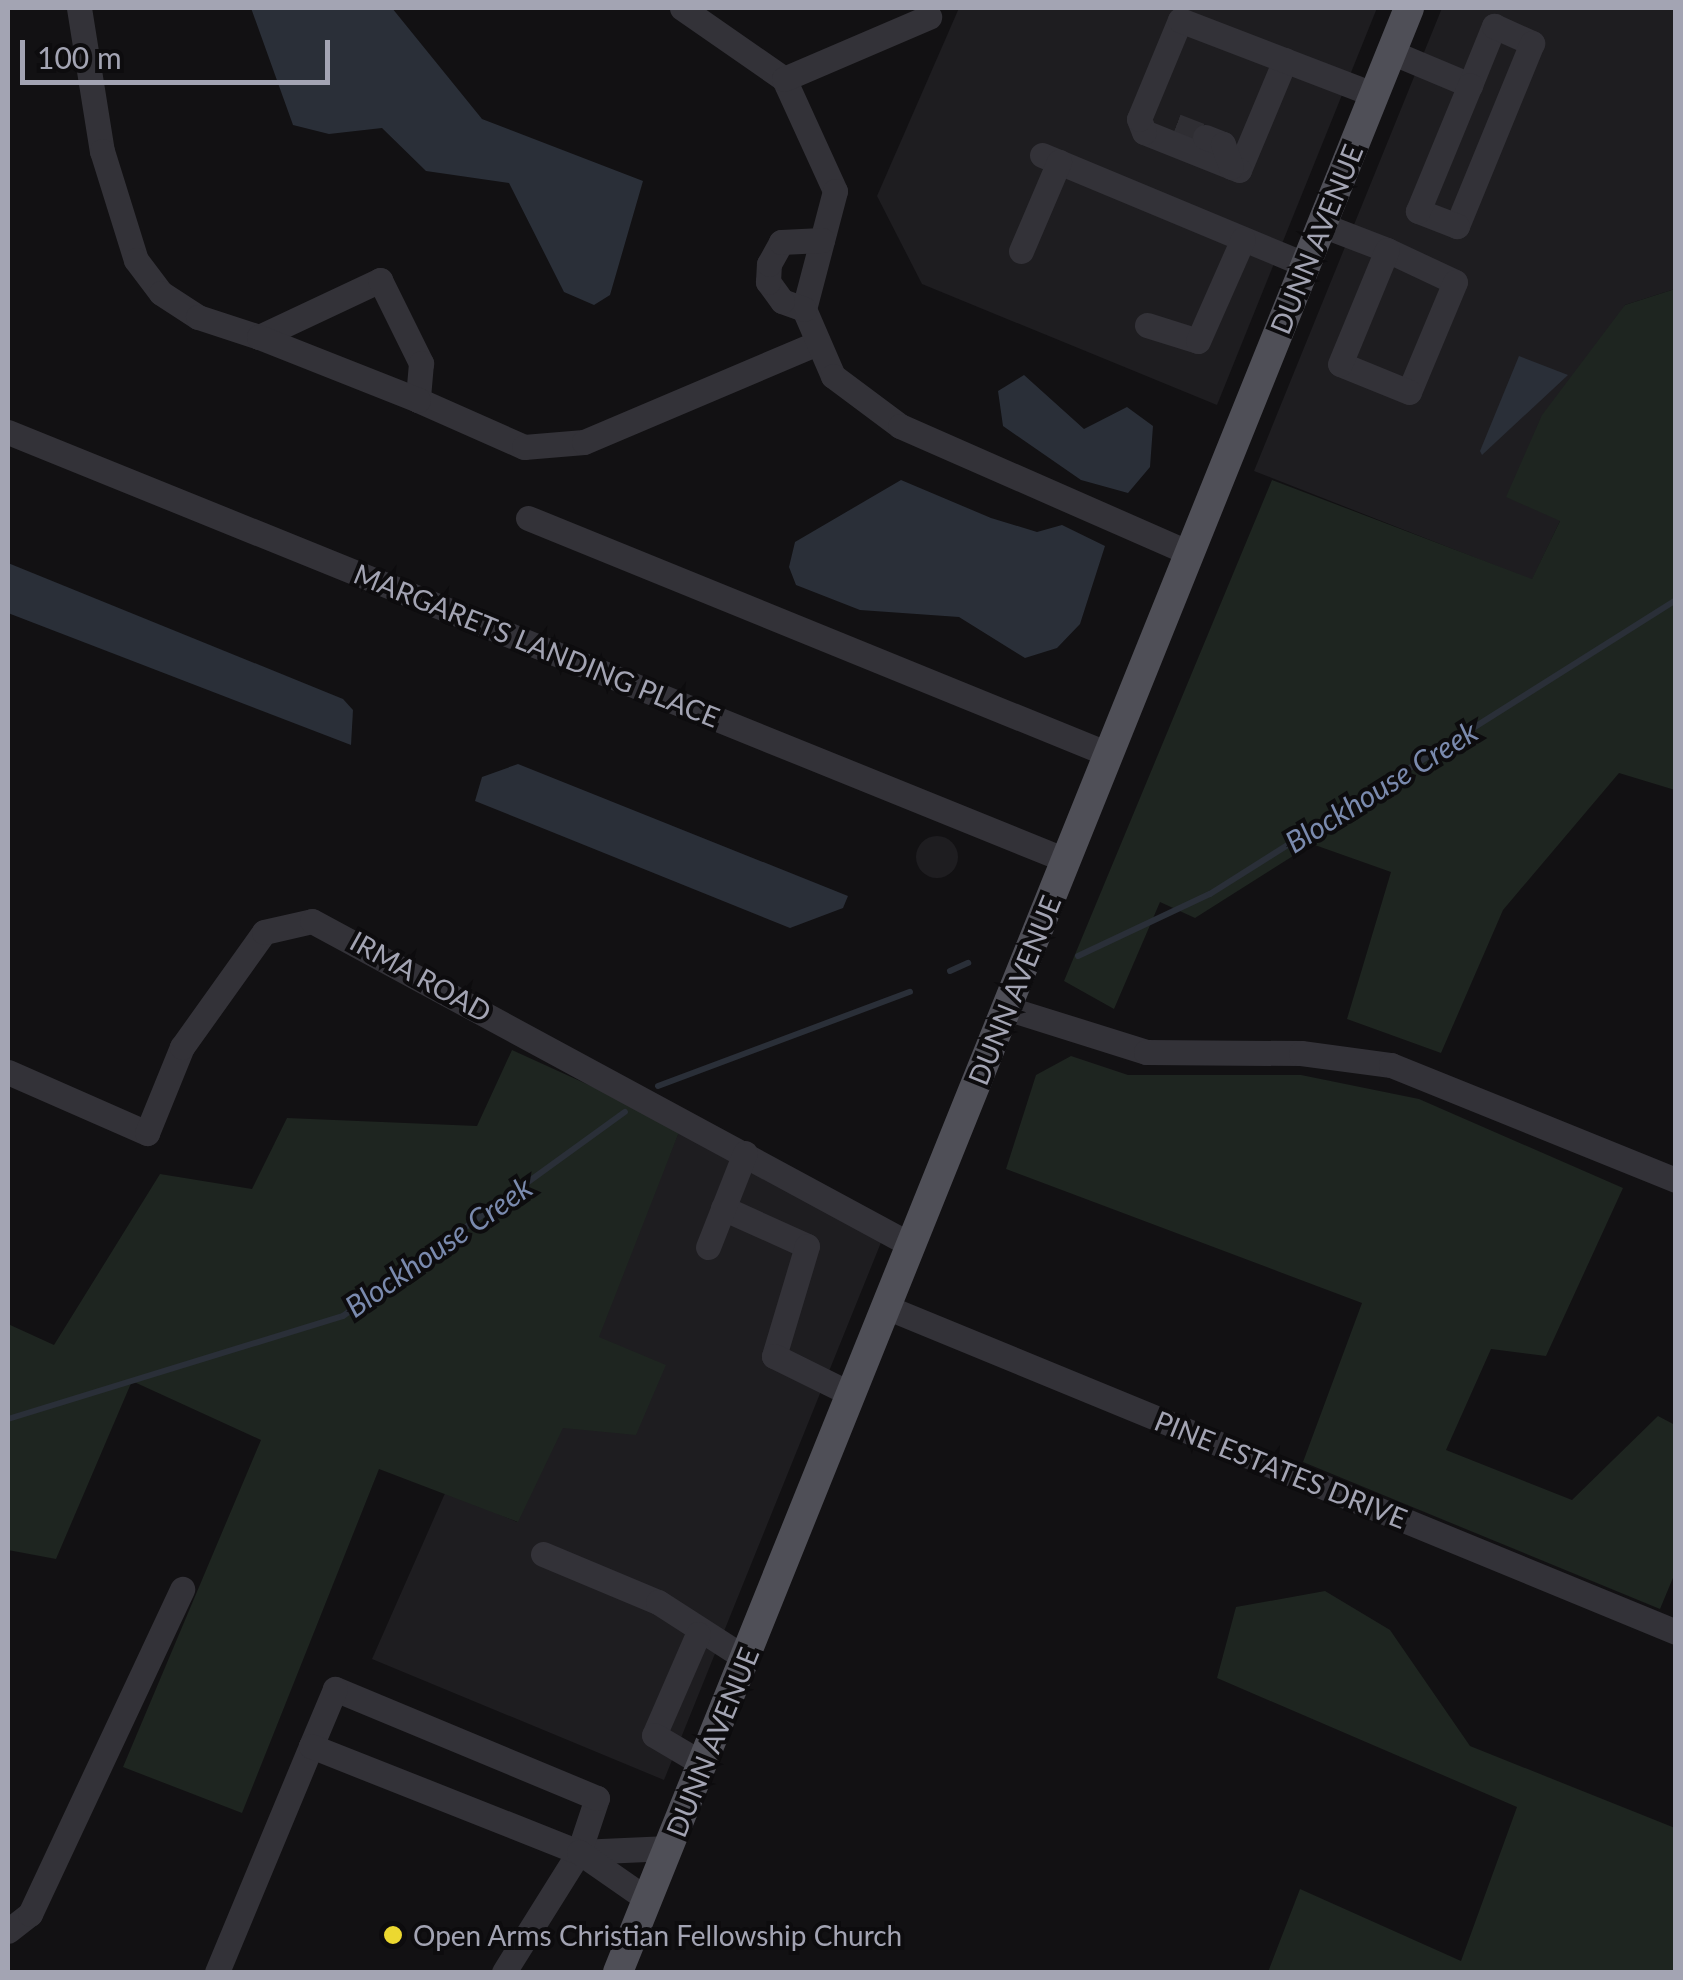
<!DOCTYPE html>
<style>
body{margin:0}
#map{position:relative;width:1683px;height:1980px;overflow:hidden;background:#121113;font-family:Lato,sans-serif}
div>[style]{position:absolute}
[style*='--x']{left:calc(var(--x)*1px);top:calc(var(--y)*1px);width:calc(var(--w)*1px);rotate:calc(var(--a)*1deg)}
.built>*{inset:0;background:#1e1d20}
.round{border-radius:50%}
.green>*{inset:0;background:#1e2520}
.water>*{inset:0;background:#2a2f38}
.stream>*{height:6px;margin:-3px;padding:0 3px;transform-origin:3px;border-radius:3px;background:#2a2f38}
.minor-tunnel>*{height:25px;margin-top:-12.5px;transform-origin:0;background:repeating-linear-gradient(90deg,#2f2e33 0 25px,transparent 0 37px)}
.minor>*{height:25px;margin:-12.5px;padding:0 12.5px;transform-origin:12.5px;border-radius:12.5px;background:#333238}
.major>*{height:30px;margin:-15px;padding:0 15px;transform-origin:15px;border-radius:15px;background:#4f4f57}
.dots>*{width:28px;height:28px;translate:-50% -50%;box-sizing:border-box;border:5px solid #0d0c0e;border-radius:50%}
span{translate:-50% -50%;white-space:nowrap;text-align:center;line-height:1.15;-webkit-text-stroke:8px #0d0c0e;paint-order:stroke}
.street-label{font-size:28px;color:#a3a4b3}
.poi-label{font-size:28px;color:#a3a4b3}
.left{translate:0 -50%;text-align:left}
.water-label{font-size:30px;color:#7a8aae;font-style:italic}
.frame{position:absolute;inset:0;border:10px solid #a3a4b3;pointer-events:none}
.scale{position:absolute;left:20px;top:40px;width:310px;height:45px;box-sizing:border-box;border:5px solid #a3a4b3;border-top:0;padding-left:12px;font-size:30px;line-height:35px;white-space:nowrap;color:#a3a4b3;-webkit-text-stroke:8px #0d0c0e;paint-order:stroke}
</style>
<div id="map">
<div class="built">
<div style="clip-path:polygon(959px 8px,1377px 8px,1217px 405px,922px 284px,877px 196px)"></div>
<div style="clip-path:polygon(1442px 8px,1675px 8px,1675px 289px,1625px 305px,1560px 521px,1532px 580px,1254px 471px)"></div>
<div class="round" style="left:916px;top:836px;width:42px;height:42px"></div>
<div style="clip-path:polygon(681px 1127px,882px 1240px,664px 1780px,372px 1659px,446px 1491px,517px 1522px)"></div>
</div>
<div class="green">
<div style="clip-path:polygon(1675px 289px,1675px 790px,1619px 773px,1503px 910px,1441px 1053px,1347px 1019px,1391px 872px,1312px 844px,1195px 918px,1160px 902px,1114px 1009px,1064px 981px,1272px 480px,1532px 579px,1560px 521px,1506px 497px,1542px 415px,1625px 305px)"></div>
<div style="clip-path:polygon(512px 1050px,681px 1127px,599px 1337px,666px 1365px,636px 1435px,563px 1428px,518px 1522px,379px 1469px,242px 1813px,123px 1767px,261px 1440px,132px 1381px,56px 1559px,8px 1550px,8px 1324px,54px 1345px,160px 1174px,252px 1189px,287px 1118px,477px 1126px)"></div>
<div style="clip-path:polygon(1071px 1056px,1128px 1075px,1301px 1075px,1419px 1099px,1623px 1188px,1546px 1356px,1491px 1349px,1446px 1450px,1572px 1500px,1658px 1416px,1675px 1425px,1675px 1573px,1660px 1609px,1303px 1462px,1362px 1303px,1006px 1169px,1036px 1075px)"></div>
<div style="clip-path:polygon(1325px 1591px,1390px 1630px,1470px 1746px,1675px 1828px,1675px 1972px,1268px 1972px,1300px 1889px,1461px 1961px,1517px 1807px,1217px 1678px,1236px 1607px)"></div>
</div>
<div class="water">
<div style="clip-path:polygon(251px 8px,392px 8px,482px 119px,643px 181px,610px 295px,594px 305px,564px 292px,509px 183px,426px 171px,382px 128px,329px 134px,293px 125px)"></div>
<div style="clip-path:polygon(1519px 356px,1568px 375px,1482px 455px,1480px 451px)"></div>
<div style="clip-path:polygon(1024px 375px,1084px 429px,1127px 407px,1153px 426px,1150px 467px,1128px 493px,1081px 480px,1003px 426px,998px 391px)"></div>
<div style="clip-path:polygon(901px 480px,991px 518px,1037px 532px,1062px 525px,1105px 546px,1080px 624px,1057px 648px,1025px 658px,959px 617px,860px 610px,796px 585px,789px 567px,795px 542px)"></div>
<div style="clip-path:polygon(8px 563px,343px 699px,353px 710px,351px 745px,8px 613px)"></div>
<div style="clip-path:polygon(518px 764px,848px 896px,843px 908px,790px 928px,475px 801px,482px 777px)"></div>
</div>
<div class="stream">
<div style="--x:1078;--y:956;--w:146;--a:-25.2"></div>
<div style="--x:1210;--y:894;--w:551;--a:-32.25"></div>
<div style="--x:950;--y:971;--w:20;--a:-24"></div>
<div style="--x:658;--y:1086;--w:269;--a:-20.5"></div>
<div style="--x:8;--y:1419;--w:350;--a:-17.1"></div>
<div style="--x:343;--y:1316;--w:348;--a:-35.9"></div>
</div>
<div class="minor-tunnel">
<div style="--x:1176;--y:126;--w:31;--a:21"></div>
</div>
<div class="minor">
<div style="--x:79;--y:8;--w:145;--a:80.9"></div>
<div style="--x:102;--y:151;--w:114;--a:72.7"></div>
<div style="--x:136;--y:260;--w:41;--a:52.9"></div>
<div style="--x:161;--y:293;--w:44;--a:33"></div>
<div style="--x:198;--y:317;--w:64;--a:18.2"></div>
<div style="--x:259;--y:337;--w:134;--a:-25.2"></div>
<div style="--x:380;--y:280;--w:93;--a:63.7"></div>
<div style="--x:421;--y:363;--w:37;--a:95"></div>
<div style="--x:418;--y:400;--w:116;--a:23.9"></div>
<div style="--x:524;--y:447;--w:60;--a:-4.8"></div>
<div style="--x:584;--y:442;--w:251;--a:-23"></div>
<div style="--x:682;--y:8;--w:124;--a:34.8"></div>
<div style="--x:784;--y:79;--w:123;--a:65.5"></div>
<div style="--x:835;--y:191;--w:122;--a:104.7"></div>
<div style="--x:804;--y:309;--w:73;--a:66.6"></div>
<div style="--x:833;--y:376;--w:84;--a:36.7"></div>
<div style="--x:900;--y:426;--w:317;--a:23.7"></div>
<div style="--x:1391;--y:52;--w:86;--a:22.7"></div>
<div style="--x:1470;--y:85;--w:64;--a:-67.9"></div>
<div style="--x:1494;--y:26;--w:42;--a:24.1"></div>
<div style="--x:1532;--y:43;--w:198;--a:112.3"></div>
<div style="--x:1457;--y:226;--w:42;--a:-159"></div>
<div style="--x:1418;--y:211;--w:136;--a:-67.6"></div>
<div style="--x:1285;--y:60;--w:119;--a:112.7"></div>
<div style="--x:1239;--y:170;--w:102;--a:-158.2"></div>
<div style="--x:1144;--y:132;--w:14;--a:-111"></div>
<div style="--x:1139;--y:119;--w:107;--a:-67.5"></div>
<div style="--x:1180;--y:20;--w:209;--a:21"></div>
<div style="--x:784;--y:79;--w:158;--a:-23.2"></div>
<div style="--x:1205;--y:137;--w:19;--a:21"></div>
<div style="--x:1223;--y:144;--w:24;--a:71"></div>
<div style="--x:1042;--y:155;--w:286;--a:22.6"></div>
<div style="--x:1322;--y:225;--w:70;--a:21"></div>
<div style="--x:1387;--y:250;--w:75;--a:25.2"></div>
<div style="--x:1455;--y:282;--w:119;--a:112.7"></div>
<div style="--x:1409;--y:392;--w:74;--a:-157.9"></div>
<div style="--x:1340;--y:364;--w:123;--a:-67.6"></div>
<div style="--x:1021;--y:251;--w:97;--a:-66.9"></div>
<div style="--x:804;--y:309;--w:23;--a:-160"></div>
<div style="--x:782;--y:301;--w:24;--a:-126"></div>
<div style="--x:768;--y:282;--w:18;--a:-87"></div>
<div style="--x:769;--y:264;--w:25;--a:-61"></div>
<div style="--x:781;--y:242;--w:41;--a:-2.8"></div>
<div style="--x:1147;--y:325;--w:53;--a:17.4"></div>
<div style="--x:1198;--y:341;--w:111;--a:-66.2"></div>
<div style="--x:259;--y:337;--w:171;--a:21.6"></div>
<div style="--x:8;--y:432;--w:1141;--a:22.03"></div>
<div style="--x:528;--y:518;--w:626;--a:22.14"></div>
<div style="--x:1006;--y:1008;--w:147;--a:17.4"></div>
<div style="--x:1146;--y:1052;--w:155;--a:0.4"></div>
<div style="--x:1301;--y:1053;--w:91;--a:7.6"></div>
<div style="--x:1391;--y:1065;--w:307;--a:22"></div>
<div style="--x:8;--y:1072;--w:152;--a:23.7"></div>
<div style="--x:147;--y:1133;--w:93;--a:-67.9"></div>
<div style="--x:182;--y:1047;--w:141;--a:-54.5"></div>
<div style="--x:264;--y:932;--w:49;--a:-12.9"></div>
<div style="--x:312;--y:921;--w:681;--a:28.41"></div>
<div style="--x:723;--y:1208;--w:92;--a:24.3"></div>
<div style="--x:807;--y:1246;--w:115;--a:106.7"></div>
<div style="--x:774;--y:1356;--w:86;--a:26.3"></div>
<div style="--x:708;--y:1247;--w:101;--a:-68.5"></div>
<div style="--x:886;--y:1307;--w:854;--a:22.36"></div>
<div style="--x:543;--y:1554;--w:125;--a:22.7"></div>
<div style="--x:658;--y:1602;--w:103;--a:32.8"></div>
<div style="--x:698;--y:1634;--w:110;--a:113.5"></div>
<div style="--x:654;--y:1735;--w:57;--a:30.6"></div>
<div style="--x:579;--y:1852;--w:90;--a:-2.5"></div>
<div style="--x:8;--y:1931;--w:28;--a:-38"></div>
<div style="--x:30;--y:1914;--w:359;--a:-64.9"></div>
<div style="--x:217;--y:1972;--w:245;--a:-67.4"></div>
<div style="--x:504;--y:1972;--w:142;--a:-58"></div>
<div style="--x:579;--y:1852;--w:57;--a:-71.6"></div>
<div style="--x:597;--y:1798;--w:284;--a:-157.4"></div>
<div style="--x:335;--y:1689;--w:62;--a:112.8"></div>
<div style="--x:311;--y:1746;--w:288;--a:21.6"></div>
<div style="--x:579;--y:1852;--w:84;--a:34.8"></div>
</div>
<div class="major">
<div style="--x:618;--y:1972;--w:2117;--a:-68.06"></div>
</div>
<div class="dots">
<div style="left:393px;top:1935px;background:#ecd830"></div>
</div>
<div class="street-label">
<span style="left:1316px;top:239px;rotate:-68deg">DUNN AVENUE</span>
<span style="left:537px;top:645px;rotate:22deg">MARGARETS LANDING PLACE</span>
<span style="left:421px;top:976px;rotate:29deg">IRMA ROAD</span>
<span style="left:1014px;top:990px;rotate:-68deg">DUNN AVENUE</span>
<span style="left:1281px;top:1469px;rotate:22deg">PINE ESTATES DRIVE</span>
<span style="left:712px;top:1742px;rotate:-68deg">DUNN AVENUE</span>
</div>
<div class="poi-label">
<span class="left" style="left:413px;top:1935px">Open Arms Christian Fellowship Church</span>
</div>
<div class="water-label">
<span style="left:1381px;top:786px;rotate:-32deg">Blockhouse Creek</span>
<span style="left:438px;top:1246px;rotate:-35deg">Blockhouse Creek</span>
</div>
<div class="frame"></div>
<div class="scale">100 m</div>
</div>
